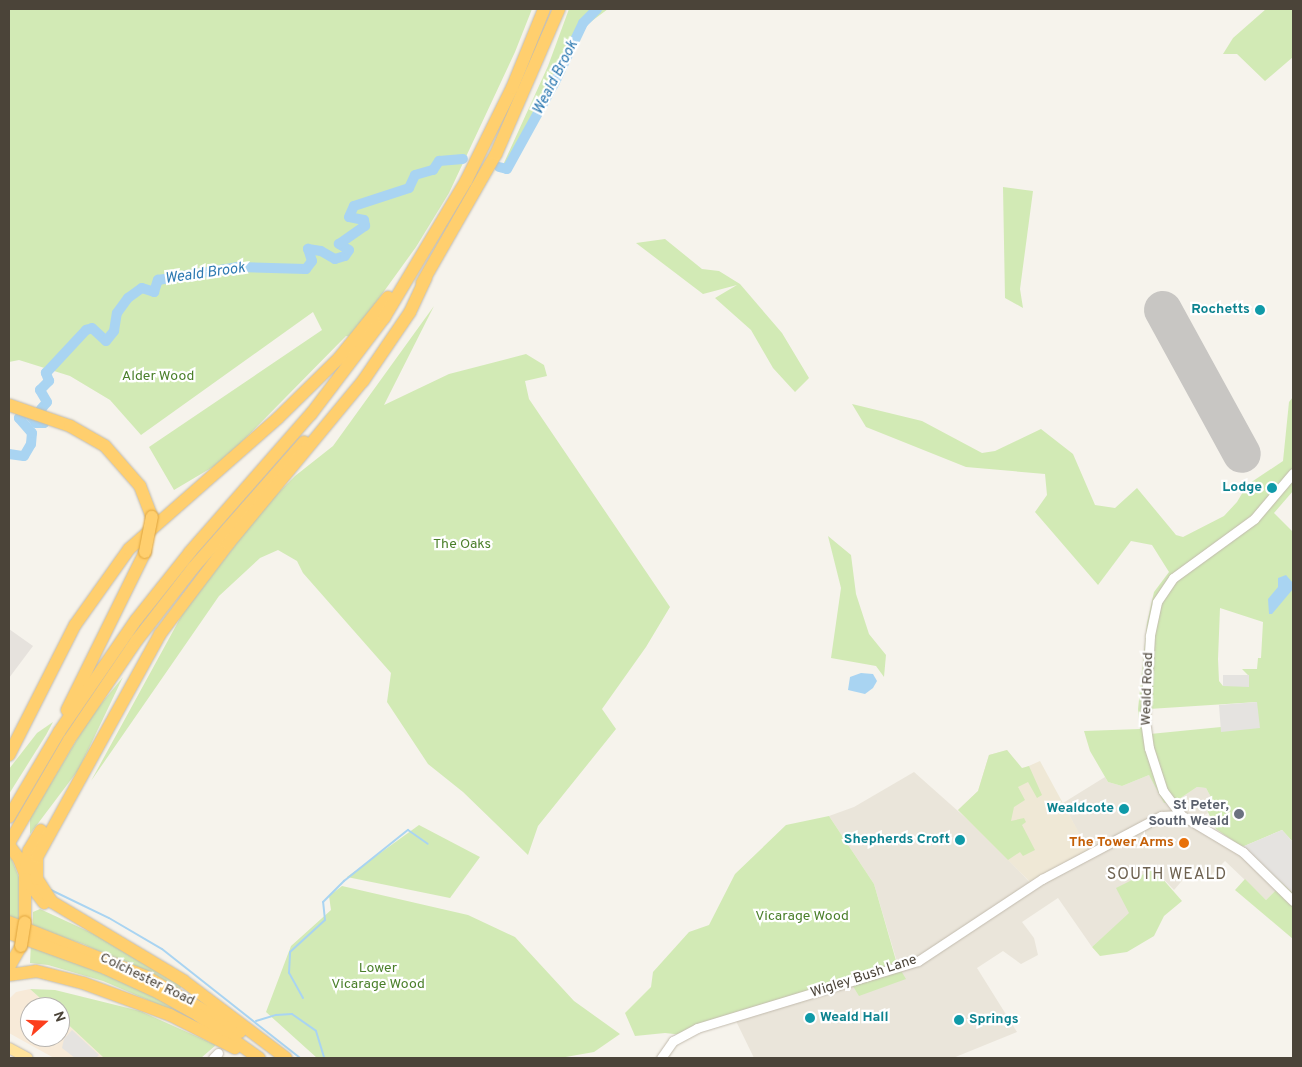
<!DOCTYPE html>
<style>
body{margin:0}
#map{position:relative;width:1302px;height:1067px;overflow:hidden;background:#f6f3ec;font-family:Overpass,sans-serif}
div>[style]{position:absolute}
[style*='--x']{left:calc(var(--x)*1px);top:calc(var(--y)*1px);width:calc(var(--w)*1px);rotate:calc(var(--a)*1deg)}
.residential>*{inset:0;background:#eae5da}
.commercial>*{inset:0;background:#f7ead8}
.industrial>*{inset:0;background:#e6e2dd}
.education>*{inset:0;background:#efe8d6}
.green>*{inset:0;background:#d2eab5}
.parking>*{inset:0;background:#e5e3e0}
.water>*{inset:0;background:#a9d4f2}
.stream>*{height:2px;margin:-1px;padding:0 1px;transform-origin:1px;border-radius:1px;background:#a9d4f2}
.river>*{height:10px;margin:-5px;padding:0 5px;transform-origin:5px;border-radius:5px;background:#a9d4f2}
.runway>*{height:38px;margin:-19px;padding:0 19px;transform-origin:19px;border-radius:19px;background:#c8c6c3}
.roads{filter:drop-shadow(0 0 1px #c2bbae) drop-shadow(0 0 1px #c2bbae)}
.minor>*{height:9px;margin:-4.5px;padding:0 4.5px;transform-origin:4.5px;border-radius:4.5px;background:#fff}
.major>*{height:10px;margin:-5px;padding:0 5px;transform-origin:5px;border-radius:5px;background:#ffe39c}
.highway>*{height:12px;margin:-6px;padding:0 6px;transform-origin:6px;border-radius:6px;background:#ffcf6e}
.bridges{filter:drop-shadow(0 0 1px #e0a43c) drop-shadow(0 0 1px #e0a43c)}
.highway-bridge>*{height:12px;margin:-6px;padding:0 6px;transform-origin:6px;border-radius:6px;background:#ffcf6e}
.dots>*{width:14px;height:14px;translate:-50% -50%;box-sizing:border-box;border:2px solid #fff;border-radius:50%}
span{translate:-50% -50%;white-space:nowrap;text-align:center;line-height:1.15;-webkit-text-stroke:4.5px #fff;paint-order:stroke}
.culture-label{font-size:14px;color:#0d838f;font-weight:700}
.right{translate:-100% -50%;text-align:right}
.left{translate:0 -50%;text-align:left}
.park-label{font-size:14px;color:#4a7f2a}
.street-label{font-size:14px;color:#4b4439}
.worship-label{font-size:14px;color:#5b616d;font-weight:700}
.food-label{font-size:14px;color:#c56008;font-weight:700}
.water-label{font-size:15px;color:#2e7ab2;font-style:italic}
.quarter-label{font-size:16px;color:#6e6250;letter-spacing:1px}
.frame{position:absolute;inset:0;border:10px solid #4b4439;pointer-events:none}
.north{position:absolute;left:20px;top:997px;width:50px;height:50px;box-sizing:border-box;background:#fff;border:1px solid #b7b4b0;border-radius:50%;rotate:70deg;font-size:14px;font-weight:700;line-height:20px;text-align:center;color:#4b4439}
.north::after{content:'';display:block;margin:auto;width:18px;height:22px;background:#fc3f1d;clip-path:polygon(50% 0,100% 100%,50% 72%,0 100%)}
</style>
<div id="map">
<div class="residential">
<div style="clip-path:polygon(914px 772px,985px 835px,1036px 889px,1091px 857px,1063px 803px,1105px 777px,1108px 782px,1122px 786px,1149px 775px,1176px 801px,1197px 787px,1206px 788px,1213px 801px,1205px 806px,1208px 813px,1190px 823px,1224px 839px,1279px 887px,1266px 900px,1225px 861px,1206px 880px,1193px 868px,1174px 890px,1154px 869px,1130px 913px,1092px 947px,1058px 898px,1022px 922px,1034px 938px,1038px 955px,1021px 964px,1003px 951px,977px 968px,1017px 1032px,953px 1058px,754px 1058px,736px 1021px,899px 969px,874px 884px,829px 816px,854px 807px)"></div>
</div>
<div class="commercial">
<div style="clip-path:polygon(30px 989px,50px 1007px,30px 1007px,30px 1037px,60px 1037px,60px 1017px,104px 1058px,54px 1058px,9px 1033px,9px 999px,16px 992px)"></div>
</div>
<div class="industrial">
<div style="clip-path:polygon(9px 629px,33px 646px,9px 678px)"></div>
</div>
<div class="education">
<div style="clip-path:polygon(1007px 750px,1022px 769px,1040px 761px,1090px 853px,1031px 883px,958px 810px,978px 791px,989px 755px)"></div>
</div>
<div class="green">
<div style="clip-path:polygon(9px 9px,532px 9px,515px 52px,449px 193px,416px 247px,351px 337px,346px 336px,223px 461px,174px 490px,149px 447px,322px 330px,313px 312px,141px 435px,110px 400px,70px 376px,19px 360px,9px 362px)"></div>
<div style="clip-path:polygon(569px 9px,608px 9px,581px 29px,552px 94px,515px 159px,503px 165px,548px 66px)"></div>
<div style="clip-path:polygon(1266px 9px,1293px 9px,1293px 57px,1265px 81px,1237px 54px,1223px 54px,1233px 38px)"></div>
<div style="clip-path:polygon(1003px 187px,1033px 191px,1020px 289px,1023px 308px,1005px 298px)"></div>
<div style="clip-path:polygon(665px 239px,702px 269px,719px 271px,740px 284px,782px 333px,809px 378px,795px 392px,773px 368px,751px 330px,715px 298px,737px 285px,703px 294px,636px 243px)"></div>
<div style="clip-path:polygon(434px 306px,384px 405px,449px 374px,526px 354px,544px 365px,547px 376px,525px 381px,529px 399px,670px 607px,646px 647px,602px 709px,616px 729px,538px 826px,528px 855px,463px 792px,428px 764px,387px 702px,391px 673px,303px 573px,297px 561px,278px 550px,260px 558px,219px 596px,91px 781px,183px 613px,265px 506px,295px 476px,333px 446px)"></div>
<div style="clip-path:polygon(evenodd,1293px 397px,1293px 491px,1274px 513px,1293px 532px,1293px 842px,1282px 830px,1242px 847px,1216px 829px,1205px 806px,1213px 801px,1206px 788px,1197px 787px,1176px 801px,1164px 803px,1149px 775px,1122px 786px,1108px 782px,1090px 751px,1084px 731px,1140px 729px,1138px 709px,1147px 623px,1154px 592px,1169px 572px,1152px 545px,1131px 541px,1098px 585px,1035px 512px,1047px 495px,1045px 474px,966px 467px,866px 427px,852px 404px,922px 421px,982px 453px,995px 451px,1041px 429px,1073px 454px,1095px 505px,1115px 508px,1137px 488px,1176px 535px,1183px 537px,1224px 516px,1237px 502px,1247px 485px,1283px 461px,1289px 402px,1293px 397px,1220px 608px,1263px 622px,1261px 658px,1258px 658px,1257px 669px,1242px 669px,1249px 676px,1223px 686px,1219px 681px,1218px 659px,1220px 608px,1293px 397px,1257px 702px,1221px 731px,1221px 727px,1150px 734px,1149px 709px,1257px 702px)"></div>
<div style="clip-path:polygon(828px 536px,851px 555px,856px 594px,869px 634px,886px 655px,884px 677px,876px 666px,831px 658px,841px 588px)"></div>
<div style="clip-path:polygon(123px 677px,79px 769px,30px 834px,30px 818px,91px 716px)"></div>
<div style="clip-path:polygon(53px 722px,46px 735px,9px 794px,9px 769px,37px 733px)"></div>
<div style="clip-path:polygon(1007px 750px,1022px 768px,1029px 766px,1042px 795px,1037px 798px,1028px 782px,1018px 787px,1025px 800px,1014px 807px,1011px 821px,1024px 818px,1026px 822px,1022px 825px,1035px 850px,1023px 856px,1020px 852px,1008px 860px,958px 810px,978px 791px,989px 755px)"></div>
<div style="clip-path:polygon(829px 816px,874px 884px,897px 964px,906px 979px,859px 996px,851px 983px,683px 1035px,665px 1033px,635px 1036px,625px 1013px,651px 987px,653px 972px,689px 932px,709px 925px,735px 874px,786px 825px)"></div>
<div style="clip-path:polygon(419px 825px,480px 857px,450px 898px,347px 877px)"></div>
<div style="clip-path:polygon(10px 855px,20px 880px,19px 921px,9px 918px)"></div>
<div style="clip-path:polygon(1259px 861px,1293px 893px,1293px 939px,1235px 890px,1245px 879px,1266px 900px,1279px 887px,1253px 862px)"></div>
<div style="clip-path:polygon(1154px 869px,1182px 901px,1164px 916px,1154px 936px,1127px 952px,1100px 956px,1092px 947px,1129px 913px,1116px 888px)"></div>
<div style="clip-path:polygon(342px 886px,468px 915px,515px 937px,574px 1001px,620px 1034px,594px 1052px,560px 1058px,317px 1058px,266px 1012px,291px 946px,331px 910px,329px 896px)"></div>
<div style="clip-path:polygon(40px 909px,120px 946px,182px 985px,180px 989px,83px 944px,33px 928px,33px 912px)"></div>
<div style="clip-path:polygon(31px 943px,124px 979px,197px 1021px,103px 981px,48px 965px,30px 963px)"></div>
<div style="clip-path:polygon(30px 989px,55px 990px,140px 1011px,216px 1045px,201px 1058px,104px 1058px,60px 1017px,60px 1007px,50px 1007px)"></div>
</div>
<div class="parking">
<div style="clip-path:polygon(1223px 675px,1249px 675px,1249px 687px,1223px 686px)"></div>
<div style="clip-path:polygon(1257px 702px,1260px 728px,1221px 732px,1219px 705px)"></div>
<div style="clip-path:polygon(1282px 830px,1293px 842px,1293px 893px,1242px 847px)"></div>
<div style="clip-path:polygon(72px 1030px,99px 1055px,96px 1058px,75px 1058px,62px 1048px,64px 1039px)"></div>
</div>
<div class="water">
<div style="clip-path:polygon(1286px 575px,1293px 583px,1293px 589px,1272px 614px,1269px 614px,1268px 599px,1278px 587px,1278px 578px)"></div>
<div style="clip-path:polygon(861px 673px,873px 674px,877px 681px,873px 688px,865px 694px,848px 690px,850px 677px)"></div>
</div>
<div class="stream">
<div style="--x:51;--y:890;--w:64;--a:25.8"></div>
<div style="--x:109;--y:918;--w:61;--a:30.3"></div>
<div style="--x:162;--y:949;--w:176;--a:38.3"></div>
<div style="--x:303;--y:998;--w:29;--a:-119"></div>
<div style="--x:289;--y:973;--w:21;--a:-87"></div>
<div style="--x:290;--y:952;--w:47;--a:-42.4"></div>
<div style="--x:325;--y:920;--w:18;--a:-96"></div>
<div style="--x:323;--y:902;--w:30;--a:-45"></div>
<div style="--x:344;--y:881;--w:82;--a:-38.6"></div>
<div style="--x:408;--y:830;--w:24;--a:35"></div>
<div style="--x:256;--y:1021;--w:21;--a:-17"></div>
<div style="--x:276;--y:1015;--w:16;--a:-4"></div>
<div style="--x:292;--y:1014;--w:29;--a:35"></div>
<div style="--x:316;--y:1031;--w:28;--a:73"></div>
</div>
<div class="river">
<div style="--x:499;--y:167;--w:8;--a:14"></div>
<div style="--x:507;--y:169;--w:99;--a:-61.1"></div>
<div style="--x:555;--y:82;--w:65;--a:-64.6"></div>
<div style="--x:583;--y:23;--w:20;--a:-45"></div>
<div style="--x:9;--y:454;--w:15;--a:8"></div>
<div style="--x:24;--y:456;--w:14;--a:-60"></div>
<div style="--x:31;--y:444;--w:11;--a:-85"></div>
<div style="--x:32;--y:433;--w:20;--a:-131"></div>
<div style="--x:19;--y:418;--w:10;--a:-29"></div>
<div style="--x:28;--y:413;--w:13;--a:51"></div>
<div style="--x:36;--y:423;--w:8;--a:0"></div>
<div style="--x:44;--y:423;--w:14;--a:-102"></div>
<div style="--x:41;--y:409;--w:9;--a:-49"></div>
<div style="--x:47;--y:402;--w:14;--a:-120"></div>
<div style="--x:40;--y:390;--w:13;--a:-45"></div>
<div style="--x:49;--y:381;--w:9;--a:-111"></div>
<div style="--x:46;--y:373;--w:59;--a:-47.1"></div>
<div style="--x:86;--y:330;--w:6;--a:-18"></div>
<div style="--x:92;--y:328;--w:19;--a:43"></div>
<div style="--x:106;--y:341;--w:13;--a:-51"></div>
<div style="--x:114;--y:331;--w:18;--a:-81"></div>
<div style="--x:117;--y:313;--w:19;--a:-54"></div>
<div style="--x:128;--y:298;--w:17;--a:-36"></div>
<div style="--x:142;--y:288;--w:13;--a:18"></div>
<div style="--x:154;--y:292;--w:13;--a:-72"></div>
<div style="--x:158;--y:280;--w:80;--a:-9.3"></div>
<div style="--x:237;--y:267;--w:69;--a:1.7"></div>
<div style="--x:306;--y:269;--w:10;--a:-53"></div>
<div style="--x:312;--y:261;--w:13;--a:-108"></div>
<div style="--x:308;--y:249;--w:13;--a:9"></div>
<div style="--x:321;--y:251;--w:16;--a:30"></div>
<div style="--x:335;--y:259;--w:10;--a:-17"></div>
<div style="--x:345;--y:256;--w:7;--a:-56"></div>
<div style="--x:349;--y:250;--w:12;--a:-149"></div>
<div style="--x:339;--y:244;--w:32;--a:-35"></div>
<div style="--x:365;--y:226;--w:6;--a:-99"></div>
<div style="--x:364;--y:220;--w:15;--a:-169"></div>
<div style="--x:349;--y:217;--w:12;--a:-66"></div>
<div style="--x:354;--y:206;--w:58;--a:-18.1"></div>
<div style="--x:409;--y:188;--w:14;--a:-65"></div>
<div style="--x:415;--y:175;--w:19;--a:-16"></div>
<div style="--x:433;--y:170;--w:11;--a:-56"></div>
<div style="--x:439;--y:161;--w:24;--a:-5"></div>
</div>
<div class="runway">
<div style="--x:1163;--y:310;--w:164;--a:61.3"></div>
</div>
<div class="roads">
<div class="minor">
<div style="--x:1293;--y:473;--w:60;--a:130.3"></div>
<div style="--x:1254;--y:519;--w:100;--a:143.9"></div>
<div style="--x:1173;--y:578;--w:29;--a:124"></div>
<div style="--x:1157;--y:602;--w:35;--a:102"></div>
<div style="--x:1150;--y:636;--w:84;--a:93.4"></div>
<div style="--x:1145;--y:720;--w:28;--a:82"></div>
<div style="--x:1149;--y:748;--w:45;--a:72"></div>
<div style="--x:1163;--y:791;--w:30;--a:53"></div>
<div style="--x:1181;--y:815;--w:72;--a:30.8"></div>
<div style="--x:1243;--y:852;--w:70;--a:44.4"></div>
<div style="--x:213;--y:1058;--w:7;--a:-45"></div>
<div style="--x:661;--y:1058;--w:21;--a:-55"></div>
<div style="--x:673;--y:1041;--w:27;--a:-28"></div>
<div style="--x:697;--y:1028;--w:231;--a:-16.9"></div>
<div style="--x:918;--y:961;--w:149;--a:-33.5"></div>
<div style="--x:1042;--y:879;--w:135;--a:-27.9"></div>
<div style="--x:1161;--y:816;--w:20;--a:-3"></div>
</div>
<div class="major">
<div style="--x:9;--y:1048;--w:21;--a:28"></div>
</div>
<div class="highway">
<div style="--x:422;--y:283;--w:149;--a:-60.2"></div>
<div style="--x:496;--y:154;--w:158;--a:-66.5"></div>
<div style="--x:9;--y:405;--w:65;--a:19"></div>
<div style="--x:70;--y:426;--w:40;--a:29.7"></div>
<div style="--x:105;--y:446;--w:53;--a:48.8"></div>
<div style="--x:140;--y:486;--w:33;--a:69"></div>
<div style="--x:67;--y:710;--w:176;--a:-63.7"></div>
<div style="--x:9;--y:755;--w:146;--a:-63.1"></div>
<div style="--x:75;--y:625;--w:93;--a:-54.6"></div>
<div style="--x:129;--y:549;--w:198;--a:-41.3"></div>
<div style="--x:278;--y:418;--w:86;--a:-44.5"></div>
<div style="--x:339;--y:358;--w:78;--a:-51.2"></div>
<div style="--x:9;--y:817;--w:99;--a:-59.5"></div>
<div style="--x:59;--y:732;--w:136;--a:-55.5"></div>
<div style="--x:136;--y:620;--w:87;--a:-51.5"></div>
<div style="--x:190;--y:552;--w:184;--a:-48.8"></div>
<div style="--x:311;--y:414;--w:121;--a:-52.8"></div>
<div style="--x:384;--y:318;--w:160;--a:-59.1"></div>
<div style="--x:466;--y:181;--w:104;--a:-63.7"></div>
<div style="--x:512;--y:88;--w:85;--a:-67.9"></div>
<div style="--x:9;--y:843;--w:119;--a:-59.8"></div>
<div style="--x:69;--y:740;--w:121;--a:-55.8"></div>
<div style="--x:137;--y:640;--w:91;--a:-52.1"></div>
<div style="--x:193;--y:568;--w:168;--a:-48.6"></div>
<div style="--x:9;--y:845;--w:17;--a:54"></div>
<div style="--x:19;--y:859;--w:16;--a:68"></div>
<div style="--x:25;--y:874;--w:48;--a:90"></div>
<div style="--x:25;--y:874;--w:24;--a:-81"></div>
<div style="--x:29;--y:850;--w:23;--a:-59"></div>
<div style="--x:26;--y:879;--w:30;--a:53"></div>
<div style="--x:9;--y:922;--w:149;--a:21.7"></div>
<div style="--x:147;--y:977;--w:108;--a:30.6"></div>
<div style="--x:9;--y:933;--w:102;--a:20"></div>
<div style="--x:105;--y:968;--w:60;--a:24.8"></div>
<div style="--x:159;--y:993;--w:45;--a:29.4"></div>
<div style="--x:198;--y:1015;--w:75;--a:35.2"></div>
<div style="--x:9;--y:967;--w:24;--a:-60"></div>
<div style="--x:9;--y:975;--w:27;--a:-8"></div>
<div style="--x:36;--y:971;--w:49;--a:14.3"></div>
<div style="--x:83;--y:983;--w:93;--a:20.2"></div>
<div style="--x:170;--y:1015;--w:73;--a:26.9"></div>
<div style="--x:286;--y:1058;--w:128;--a:-143"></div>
<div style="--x:184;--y:981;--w:154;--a:-149.1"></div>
<div style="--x:52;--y:902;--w:27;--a:-123"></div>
<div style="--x:37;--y:879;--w:22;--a:-90"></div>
<div style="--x:37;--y:857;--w:255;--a:-61.1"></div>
<div style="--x:160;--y:634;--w:113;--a:-52.9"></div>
<div style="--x:228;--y:544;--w:212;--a:-50.4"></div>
<div style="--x:363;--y:381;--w:83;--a:-55.7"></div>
<div style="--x:410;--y:312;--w:38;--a:-65"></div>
</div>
</div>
<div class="bridges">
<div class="highway-bridge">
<div style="--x:145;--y:552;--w:36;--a:-79"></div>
<div style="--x:21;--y:946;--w:24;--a:-81"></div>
</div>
</div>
<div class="dots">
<div style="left:1260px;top:310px;background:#0f9aa8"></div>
<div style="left:1272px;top:488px;background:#0f9aa8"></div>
<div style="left:1124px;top:809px;background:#0f9aa8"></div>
<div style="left:1239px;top:814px;background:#6b7280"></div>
<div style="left:960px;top:840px;background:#0f9aa8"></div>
<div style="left:1184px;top:843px;background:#e8710a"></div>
<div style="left:810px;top:1018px;background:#0f9aa8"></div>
<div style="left:959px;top:1020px;background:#0f9aa8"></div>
</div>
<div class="culture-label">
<span class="right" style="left:1250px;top:310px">Rochetts</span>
<span class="right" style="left:1262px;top:488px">Lodge</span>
<span class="right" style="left:1114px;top:809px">Wealdcote</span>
<span class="right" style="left:950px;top:840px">Shepherds Croft</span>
<span class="left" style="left:820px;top:1018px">Weald Hall</span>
<span class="left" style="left:969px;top:1020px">Springs</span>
</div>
<div class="park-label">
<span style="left:158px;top:377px">Alder Wood</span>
<span style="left:462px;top:545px">The Oaks</span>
<span style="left:802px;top:917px">Vicarage Wood</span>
<span style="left:378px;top:977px">Lower<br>Vicarage Wood</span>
</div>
<div class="street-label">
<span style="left:1148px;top:689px;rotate:-88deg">Weald Road</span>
<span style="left:864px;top:977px;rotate:-18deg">Wigley Bush Lane</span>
<span style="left:147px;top:980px;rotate:26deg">Colchester Road</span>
</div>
<div class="worship-label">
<span class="right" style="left:1229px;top:814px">St Peter,<br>South Weald</span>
</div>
<div class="food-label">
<span class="right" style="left:1174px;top:843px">The Tower Arms</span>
</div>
<div class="water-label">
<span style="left:556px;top:78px;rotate:-63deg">Weald Brook</span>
<span style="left:205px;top:274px;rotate:-8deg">Weald Brook</span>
</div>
<div class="quarter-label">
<span style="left:1167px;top:875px">SOUTH WEALD</span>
</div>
<div class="frame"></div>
<div class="north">N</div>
</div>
